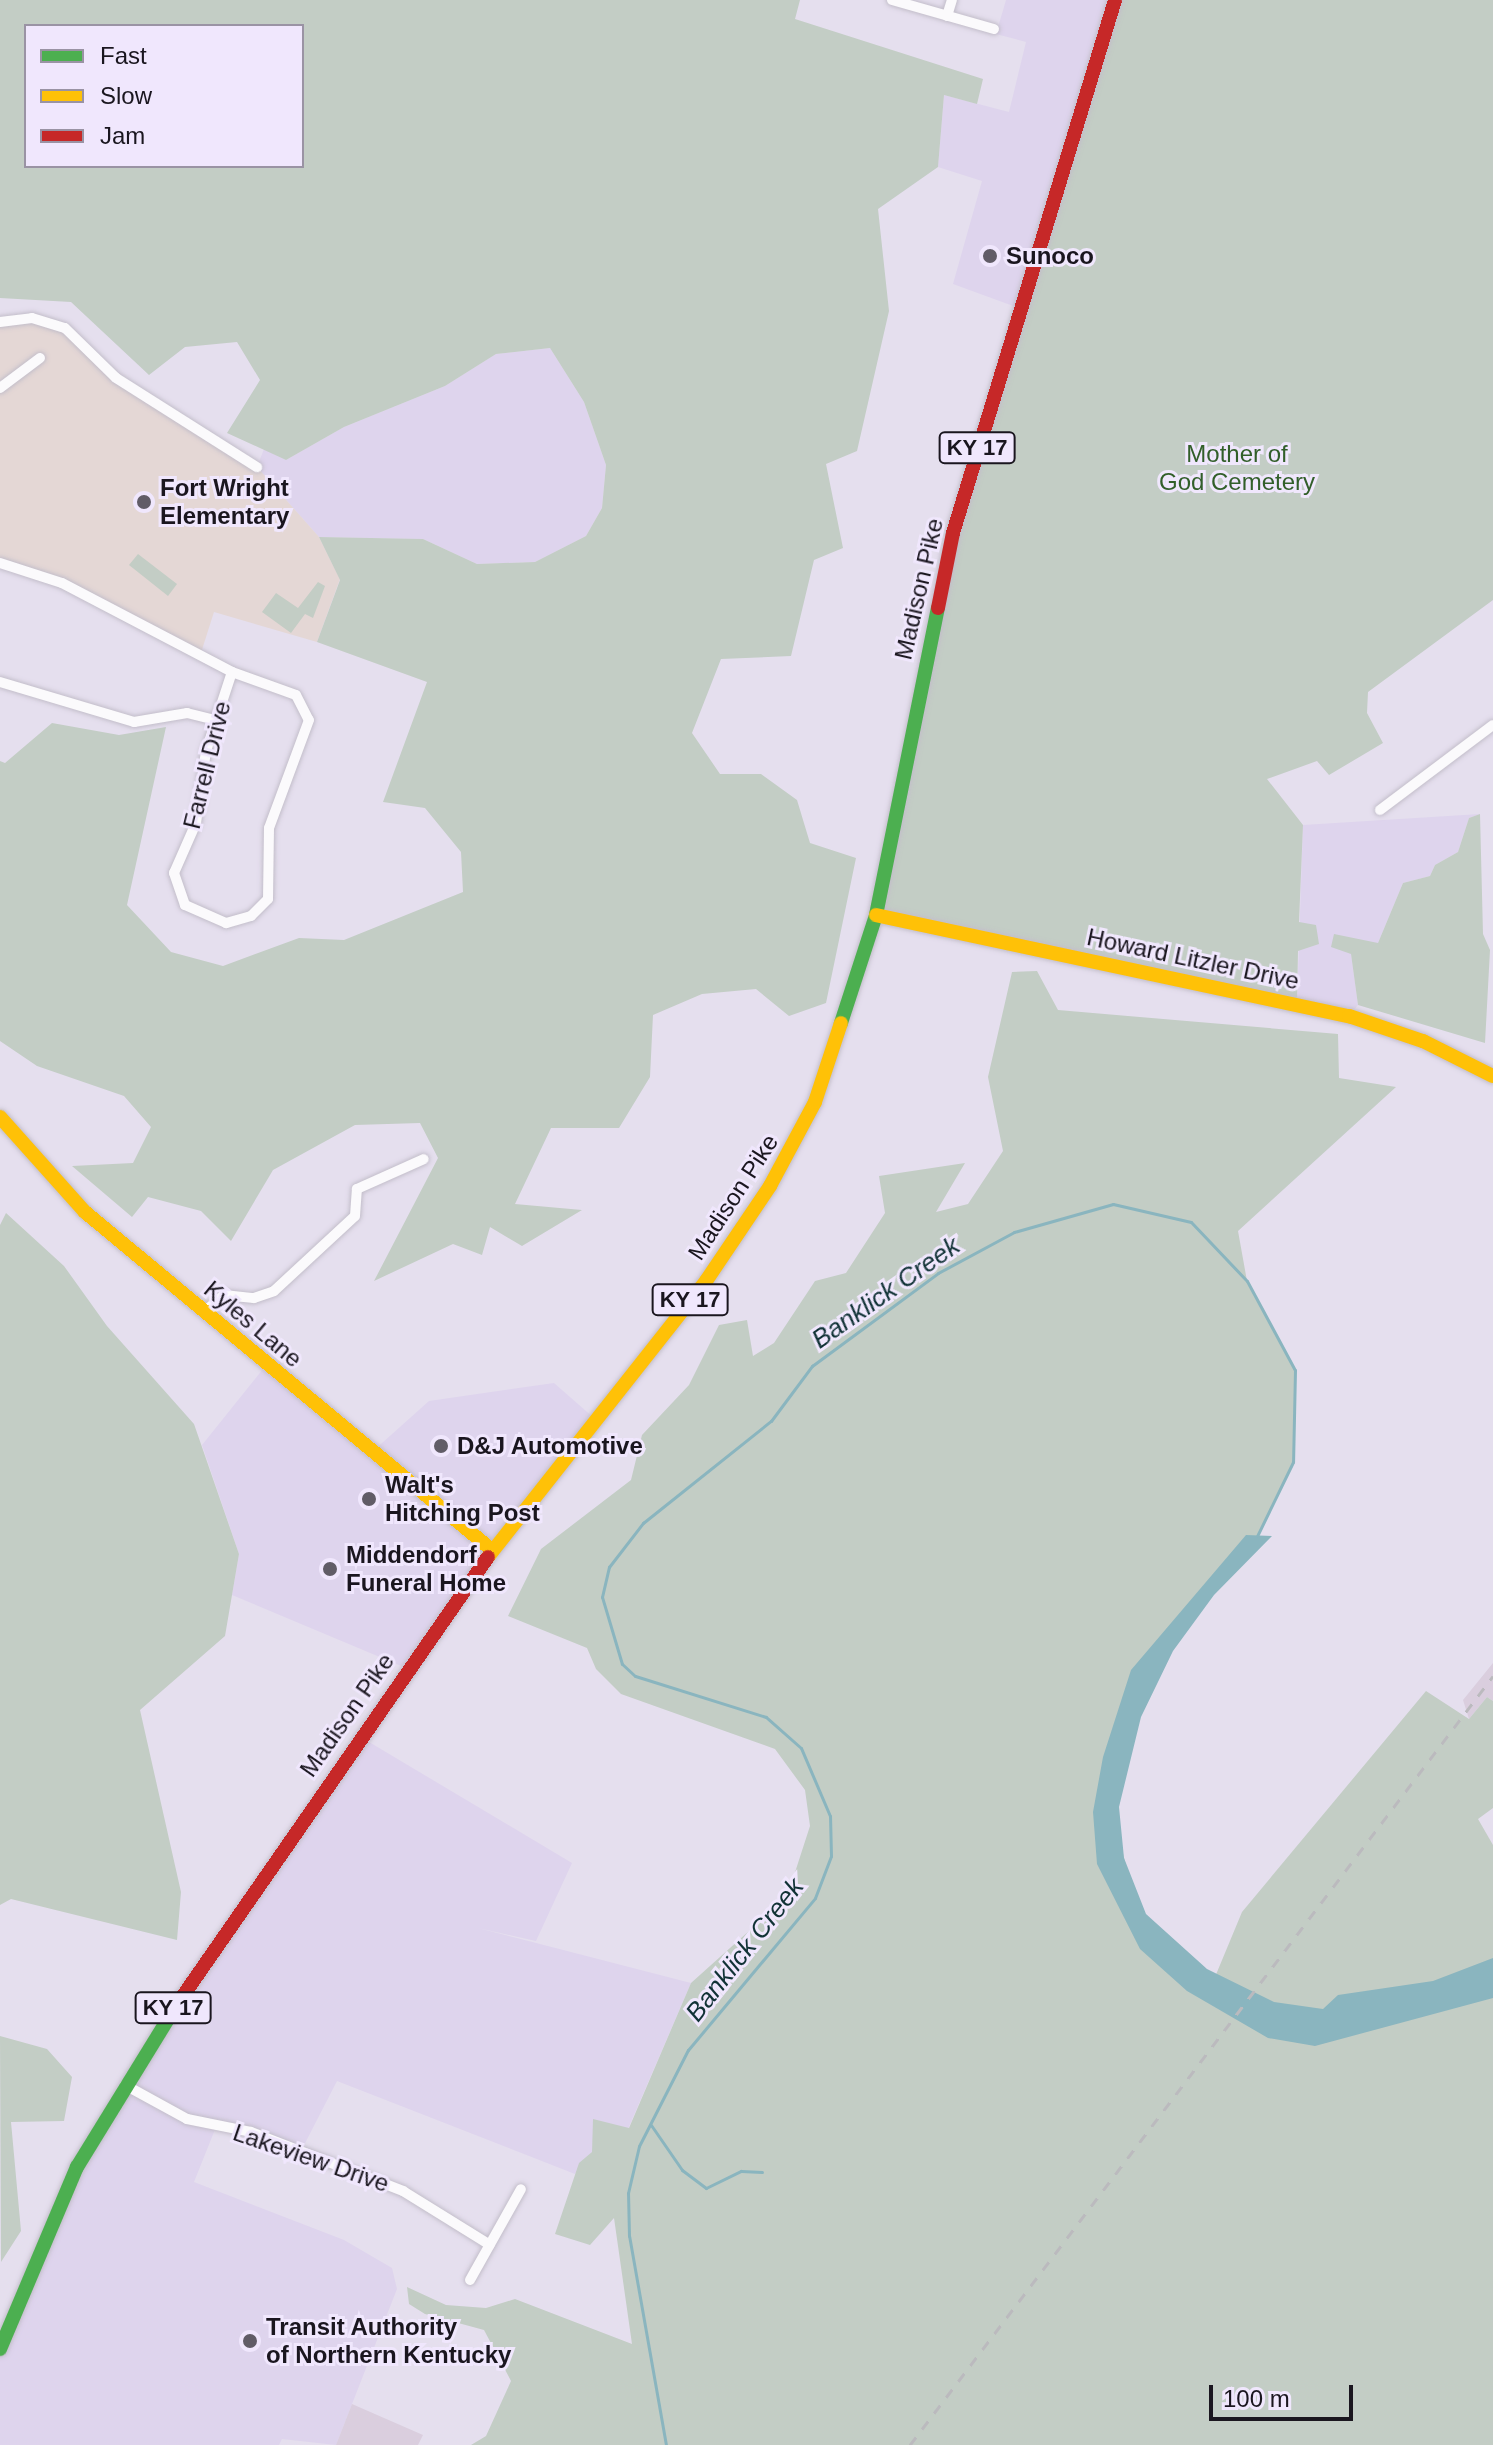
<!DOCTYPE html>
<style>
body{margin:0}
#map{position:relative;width:1493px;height:2445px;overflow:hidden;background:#e5dfee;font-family:Helvetica,sans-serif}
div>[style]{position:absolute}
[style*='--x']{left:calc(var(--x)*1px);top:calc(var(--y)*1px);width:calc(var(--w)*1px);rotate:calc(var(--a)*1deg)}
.built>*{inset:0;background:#ded4ed}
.industrial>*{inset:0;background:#dacede}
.education>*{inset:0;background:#e4d7d5}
.green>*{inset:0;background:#c3cdc5}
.water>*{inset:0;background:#8ab5bf}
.stream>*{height:3px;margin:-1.5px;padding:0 1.5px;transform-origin:1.5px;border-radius:1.5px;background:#8ab5bf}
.roads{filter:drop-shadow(0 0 2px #c3beca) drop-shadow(0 0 2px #c3beca)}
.street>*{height:10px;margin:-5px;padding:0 5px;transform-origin:5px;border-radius:5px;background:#fbfafc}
.fast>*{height:14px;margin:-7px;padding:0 7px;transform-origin:7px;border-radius:7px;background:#4caf50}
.slow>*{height:14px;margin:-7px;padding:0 7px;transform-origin:7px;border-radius:7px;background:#ffc107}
.jam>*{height:14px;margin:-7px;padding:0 7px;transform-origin:7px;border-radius:7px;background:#c62828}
.rail>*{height:3px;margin-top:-1.5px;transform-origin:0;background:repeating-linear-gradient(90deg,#bbbabe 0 10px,transparent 0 20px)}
.dots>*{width:22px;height:22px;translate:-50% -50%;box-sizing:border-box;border:4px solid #f0e7fd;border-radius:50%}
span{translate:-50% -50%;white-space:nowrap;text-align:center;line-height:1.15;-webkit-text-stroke:6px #f0e7fd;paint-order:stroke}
.shield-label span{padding:2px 6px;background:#f0e7fd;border:2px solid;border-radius:6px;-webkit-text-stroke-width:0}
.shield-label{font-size:22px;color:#1a161f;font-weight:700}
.poi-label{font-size:24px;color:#1a161f;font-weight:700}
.left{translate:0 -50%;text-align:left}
.park-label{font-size:24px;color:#325f2a}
.street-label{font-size:24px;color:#1a161f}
.water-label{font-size:26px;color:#113236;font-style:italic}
.legend{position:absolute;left:24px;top:24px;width:280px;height:144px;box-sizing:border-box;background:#f0e7fd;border:2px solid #9a93a4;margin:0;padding:10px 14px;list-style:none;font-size:24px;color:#1a161f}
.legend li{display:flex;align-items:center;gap:16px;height:40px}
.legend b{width:40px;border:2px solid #9a93a4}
.scale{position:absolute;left:1209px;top:2385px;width:144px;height:36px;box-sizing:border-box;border:4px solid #1a161f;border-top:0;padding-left:10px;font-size:24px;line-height:28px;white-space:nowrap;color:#1a161f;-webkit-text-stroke:6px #f0e7fd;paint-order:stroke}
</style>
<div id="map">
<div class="built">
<div style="clip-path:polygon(1006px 0,1116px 0,1019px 308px,953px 284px,982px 181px,938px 167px,944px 95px,1009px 112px,1026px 42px,996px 34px)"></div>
<div style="clip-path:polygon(550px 348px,584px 402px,606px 465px,602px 508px,586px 536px,535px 562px,477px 564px,423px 539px,319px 537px,257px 467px,264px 449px,286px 460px,344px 427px,445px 386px,496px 354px)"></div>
<div style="clip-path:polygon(1480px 814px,1469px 818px,1458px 852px,1435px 865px,1430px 876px,1403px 883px,1378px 943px,1351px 954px,1358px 1005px,1349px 1016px,1297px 1003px,1303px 825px)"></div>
<div style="clip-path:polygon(267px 1364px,372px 1452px,429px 1401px,554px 1383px,594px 1418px,406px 1668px,232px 1595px,239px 1554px,202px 1445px)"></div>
<div style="clip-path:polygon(359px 1736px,572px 1863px,536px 1941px,478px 1928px,691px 1983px,628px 2129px,592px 2152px,575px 2174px,337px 2081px,301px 2151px,216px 2127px,194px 2182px,344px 2240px,392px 2268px,397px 2289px,336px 2445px,282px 2439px,279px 2445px,0 2445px,0 2349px,77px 2167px)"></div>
</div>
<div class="industrial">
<div style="clip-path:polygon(1493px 1663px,1493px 1701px,1487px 1697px,1469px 1719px,1463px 1700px)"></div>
<div style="clip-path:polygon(352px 2404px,423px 2435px,418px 2445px,336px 2445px)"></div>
</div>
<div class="education">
<div style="clip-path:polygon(0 322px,52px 323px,103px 366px,257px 467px,319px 537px,340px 579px,317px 642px,214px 612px,199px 659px,102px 604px,0 563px)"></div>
</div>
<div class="green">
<div style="clip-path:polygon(evenodd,0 0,800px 0,795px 19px,983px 79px,977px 104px,944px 95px,938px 167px,878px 209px,889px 311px,857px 451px,826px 464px,843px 548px,814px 560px,791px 656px,721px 659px,692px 733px,720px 774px,761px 774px,797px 800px,810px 843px,856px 858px,826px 1003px,789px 1016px,756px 989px,702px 994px,653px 1015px,650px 1077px,619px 1128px,551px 1128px,515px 1204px,582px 1210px,522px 1246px,490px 1227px,482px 1255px,453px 1244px,374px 1281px,438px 1158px,420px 1123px,355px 1125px,273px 1170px,231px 1241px,201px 1211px,148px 1197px,132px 1217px,72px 1166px,133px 1163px,151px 1127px,124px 1096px,37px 1066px,0 1041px,0 761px,5px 763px,52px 723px,119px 735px,166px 727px,127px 905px,171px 952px,223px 966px,299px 938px,344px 940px,463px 892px,461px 852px,425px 808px,383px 802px,427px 682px,317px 642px,340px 580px,319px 537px,423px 539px,477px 564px,535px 562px,586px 536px,602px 508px,606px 465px,584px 402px,550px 348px,496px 354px,445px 386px,344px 427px,286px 460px,227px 433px,260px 380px,237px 342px,185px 347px,149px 375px,71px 302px,0 298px,0 0,26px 26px,302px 26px,302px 166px,26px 166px,26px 26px)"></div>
<div style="clip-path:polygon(1115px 0,1493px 0,1493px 600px,1368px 692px,1367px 713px,1383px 743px,1329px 775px,1317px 761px,1267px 779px,1303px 825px,1299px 922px,1316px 925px,1319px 944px,1298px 951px,1297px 1003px,876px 915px,934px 610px)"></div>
<div style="clip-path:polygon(138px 554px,177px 584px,168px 596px,129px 565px)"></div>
<div style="clip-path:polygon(318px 582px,325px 586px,313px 618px,305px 614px,291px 633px,262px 612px,276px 593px,298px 608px)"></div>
<div style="clip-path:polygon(1480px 814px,1483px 934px,1490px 950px,1485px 1043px,1358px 1005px,1351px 954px,1331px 947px,1334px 934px,1378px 943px,1403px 883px,1430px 876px,1435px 865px,1458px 852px,1469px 818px)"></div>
<div style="clip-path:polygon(1037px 971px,1058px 1010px,1338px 1034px,1339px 1078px,1396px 1087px,1238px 1231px,1247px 1281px,1295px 1370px,1293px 1462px,1260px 1533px,1224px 1569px,1149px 1674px,1109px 1801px,1141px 1922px,1210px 1989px,1242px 1912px,1426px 1691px,1469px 1719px,1487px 1697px,1493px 1701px,1493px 1808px,1478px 1819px,1493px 1845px,1493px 2445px,471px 2445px,486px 2436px,511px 2381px,484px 2330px,425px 2314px,409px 2304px,407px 2287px,446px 2305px,486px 2308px,515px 2299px,632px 2344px,614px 2218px,590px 2245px,555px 2234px,579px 2163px,592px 2152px,593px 2119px,629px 2128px,691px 1983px,787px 1897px,810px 1826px,805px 1790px,775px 1749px,621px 1694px,596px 1669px,587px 1648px,508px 1616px,541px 1549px,631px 1480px,642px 1435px,689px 1385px,719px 1325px,747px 1320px,753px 1356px,774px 1343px,815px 1281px,846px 1273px,885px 1213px,879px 1176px,965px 1163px,936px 1212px,968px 1204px,1003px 1151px,988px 1077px,1012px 972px)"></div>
<div style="clip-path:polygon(6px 1213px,64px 1266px,107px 1326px,194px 1424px,239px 1554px,225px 1636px,140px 1710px,181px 1892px,177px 1940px,11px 1899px,0 1905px,0 1225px)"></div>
<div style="clip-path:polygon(0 2036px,47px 2049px,72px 2077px,64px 2121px,11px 2122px,21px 2231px,1px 2262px)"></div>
</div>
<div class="water">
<div style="clip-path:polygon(1246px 1535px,1272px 1536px,1214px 1595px,1173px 1651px,1141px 1717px,1119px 1807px,1124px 1858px,1146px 1914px,1207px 1969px,1274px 2002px,1323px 2009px,1338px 1995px,1433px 1981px,1493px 1958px,1493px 1998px,1315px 2046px,1268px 2038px,1187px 1991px,1140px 1949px,1097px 1864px,1093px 1812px,1103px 1757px,1131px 1670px)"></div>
</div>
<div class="stream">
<div style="--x:651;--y:2125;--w:55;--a:55.4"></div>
<div style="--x:682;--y:2170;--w:30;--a:37"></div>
<div style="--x:706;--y:2188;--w:39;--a:-26"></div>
<div style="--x:741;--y:2171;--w:21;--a:3"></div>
<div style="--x:666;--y:2445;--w:212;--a:-100"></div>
<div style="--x:629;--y:2236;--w:43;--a:-91.3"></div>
<div style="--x:628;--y:2193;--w:48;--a:-76.8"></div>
<div style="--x:639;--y:2146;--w:108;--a:-63"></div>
<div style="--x:688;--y:2050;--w:198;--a:-50.1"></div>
<div style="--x:815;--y:1898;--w:45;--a:-69.1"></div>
<div style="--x:831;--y:1856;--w:40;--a:-91.4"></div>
<div style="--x:830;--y:1816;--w:74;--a:-113.1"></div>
<div style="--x:801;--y:1748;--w:47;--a:-138.5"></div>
<div style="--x:766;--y:1717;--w:137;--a:-162.6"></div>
<div style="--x:635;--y:1676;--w:18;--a:-137"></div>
<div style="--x:622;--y:1664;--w:70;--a:-106.6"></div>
<div style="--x:602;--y:1597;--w:31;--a:-77"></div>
<div style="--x:609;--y:1567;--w:56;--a:-52.3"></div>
<div style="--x:643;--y:1523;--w:164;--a:-38.6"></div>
<div style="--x:771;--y:1421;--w:69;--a:-53.3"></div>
<div style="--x:812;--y:1366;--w:157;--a:-36.4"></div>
<div style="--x:938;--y:1273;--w:86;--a:-28.3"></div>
<div style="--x:1014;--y:1232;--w:103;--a:-15.8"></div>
<div style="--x:1113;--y:1204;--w:80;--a:13"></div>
<div style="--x:1191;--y:1222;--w:81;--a:46.5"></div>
<div style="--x:1247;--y:1281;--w:101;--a:61.7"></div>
<div style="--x:1295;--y:1370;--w:92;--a:91.2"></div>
<div style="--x:1293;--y:1462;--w:82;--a:115.9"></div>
</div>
<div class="roads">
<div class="street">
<div style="--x:892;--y:0;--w:106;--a:15.9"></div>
<div style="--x:947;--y:16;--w:17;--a:-73"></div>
<div style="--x:0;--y:322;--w:32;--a:-7"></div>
<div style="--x:32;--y:318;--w:34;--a:17"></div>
<div style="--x:65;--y:328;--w:71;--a:44.4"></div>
<div style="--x:116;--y:378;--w:167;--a:32.3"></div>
<div style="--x:0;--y:388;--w:50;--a:-36.9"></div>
<div style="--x:0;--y:563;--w:65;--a:17.9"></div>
<div style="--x:62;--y:583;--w:192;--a:27.6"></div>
<div style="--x:232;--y:672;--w:68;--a:19.8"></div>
<div style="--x:296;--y:695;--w:28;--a:63"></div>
<div style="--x:309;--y:720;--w:115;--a:110.3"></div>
<div style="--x:269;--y:828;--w:71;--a:90.8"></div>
<div style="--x:268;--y:899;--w:24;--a:135"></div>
<div style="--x:251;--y:916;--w:26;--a:164"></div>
<div style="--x:226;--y:923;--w:45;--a:-156.3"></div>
<div style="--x:185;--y:905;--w:34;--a:-109"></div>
<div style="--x:174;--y:873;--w:55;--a:-66.3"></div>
<div style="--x:196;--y:823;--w:73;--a:-82.1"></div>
<div style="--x:206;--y:751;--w:83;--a:-71.8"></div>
<div style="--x:0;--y:682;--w:140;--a:16.6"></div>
<div style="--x:134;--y:722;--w:54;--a:-9.6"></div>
<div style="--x:187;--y:713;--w:30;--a:14"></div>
<div style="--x:1380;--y:810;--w:141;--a:-37"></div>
<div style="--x:205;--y:1311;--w:25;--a:-40"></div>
<div style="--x:224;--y:1295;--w:30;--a:6"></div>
<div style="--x:254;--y:1298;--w:21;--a:-19"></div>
<div style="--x:274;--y:1291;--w:110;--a:-42.8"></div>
<div style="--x:355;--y:1216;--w:27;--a:-86"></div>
<div style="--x:357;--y:1189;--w:73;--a:-24.1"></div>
<div style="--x:125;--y:2085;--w:71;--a:28.7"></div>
<div style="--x:187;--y:2119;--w:65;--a:11.5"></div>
<div style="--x:251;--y:2132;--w:163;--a:21.2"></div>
<div style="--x:403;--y:2191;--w:102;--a:31.8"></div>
<div style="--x:470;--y:2280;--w:104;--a:-60.7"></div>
</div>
<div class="fast">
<div style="--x:841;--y:1023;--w:114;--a:-72"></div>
<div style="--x:876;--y:915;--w:313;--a:-78.6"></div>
<div style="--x:0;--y:2349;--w:198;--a:-67.1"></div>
<div style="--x:77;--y:2167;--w:193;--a:-58.4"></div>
</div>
<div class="slow">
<div style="--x:876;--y:915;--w:484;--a:12.1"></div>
<div style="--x:1349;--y:1016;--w:78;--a:18.7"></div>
<div style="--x:1423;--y:1041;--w:78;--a:26.6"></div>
<div style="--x:0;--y:1117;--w:127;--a:48.2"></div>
<div style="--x:85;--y:1212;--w:529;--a:39.71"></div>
<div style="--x:488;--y:1557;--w:352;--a:-51.7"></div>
<div style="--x:706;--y:1281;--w:115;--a:-56"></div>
<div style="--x:770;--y:1186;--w:95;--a:-61.8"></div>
<div style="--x:815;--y:1102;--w:83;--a:-71.8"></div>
</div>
<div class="jam">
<div style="--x:938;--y:608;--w:76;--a:-78.7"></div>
<div style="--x:953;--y:533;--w:557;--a:-73.09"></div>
<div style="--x:178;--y:2003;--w:543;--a:-55.2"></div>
</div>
</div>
<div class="rail">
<div style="--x:910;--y:2445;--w:965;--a:-52.83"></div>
</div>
<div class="dots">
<div style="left:990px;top:256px;background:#615c67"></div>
<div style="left:144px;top:502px;background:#615c67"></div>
<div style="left:441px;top:1446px;background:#615c67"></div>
<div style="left:369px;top:1499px;background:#615c67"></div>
<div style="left:330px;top:1569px;background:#615c67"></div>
<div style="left:250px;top:2341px;background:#615c67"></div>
</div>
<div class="shield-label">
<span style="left:977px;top:448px">KY 17</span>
<span style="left:690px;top:1300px">KY 17</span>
<span style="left:173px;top:2008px">KY 17</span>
</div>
<div class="poi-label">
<span class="left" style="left:1006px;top:256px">Sunoco</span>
<span class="left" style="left:160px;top:502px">Fort Wright<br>Elementary</span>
<span class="left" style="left:457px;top:1446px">D&amp;J Automotive</span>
<span class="left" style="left:385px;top:1499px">Walt's<br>Hitching Post</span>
<span class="left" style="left:346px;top:1569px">Middendorf<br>Funeral Home</span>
<span class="left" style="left:266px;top:2341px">Transit Authority<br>of Northern Kentucky</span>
</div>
<div class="park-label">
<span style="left:1237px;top:468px">Mother of<br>God Cemetery</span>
</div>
<div class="street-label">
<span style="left:919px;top:589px;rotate:-77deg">Madison Pike</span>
<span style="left:207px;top:765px;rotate:-76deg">Farrell Drive</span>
<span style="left:1193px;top:959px;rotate:12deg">Howard Litzler Drive</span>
<span style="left:733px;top:1197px;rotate:-57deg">Madison Pike</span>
<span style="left:253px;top:1324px;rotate:40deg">Kyles Lane</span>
<span style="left:347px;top:1715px;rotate:-55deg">Madison Pike</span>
<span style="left:311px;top:2158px;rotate:19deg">Lakeview Drive</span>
</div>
<div class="water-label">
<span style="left:886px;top:1293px;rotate:-35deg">Banklick Creek</span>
<span style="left:745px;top:1950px;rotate:-52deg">Banklick Creek</span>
</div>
<ul class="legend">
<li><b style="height:10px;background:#4caf50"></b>Fast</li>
<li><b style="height:10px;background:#ffc107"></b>Slow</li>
<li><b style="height:10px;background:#c62828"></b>Jam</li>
</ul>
<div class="scale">100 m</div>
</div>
